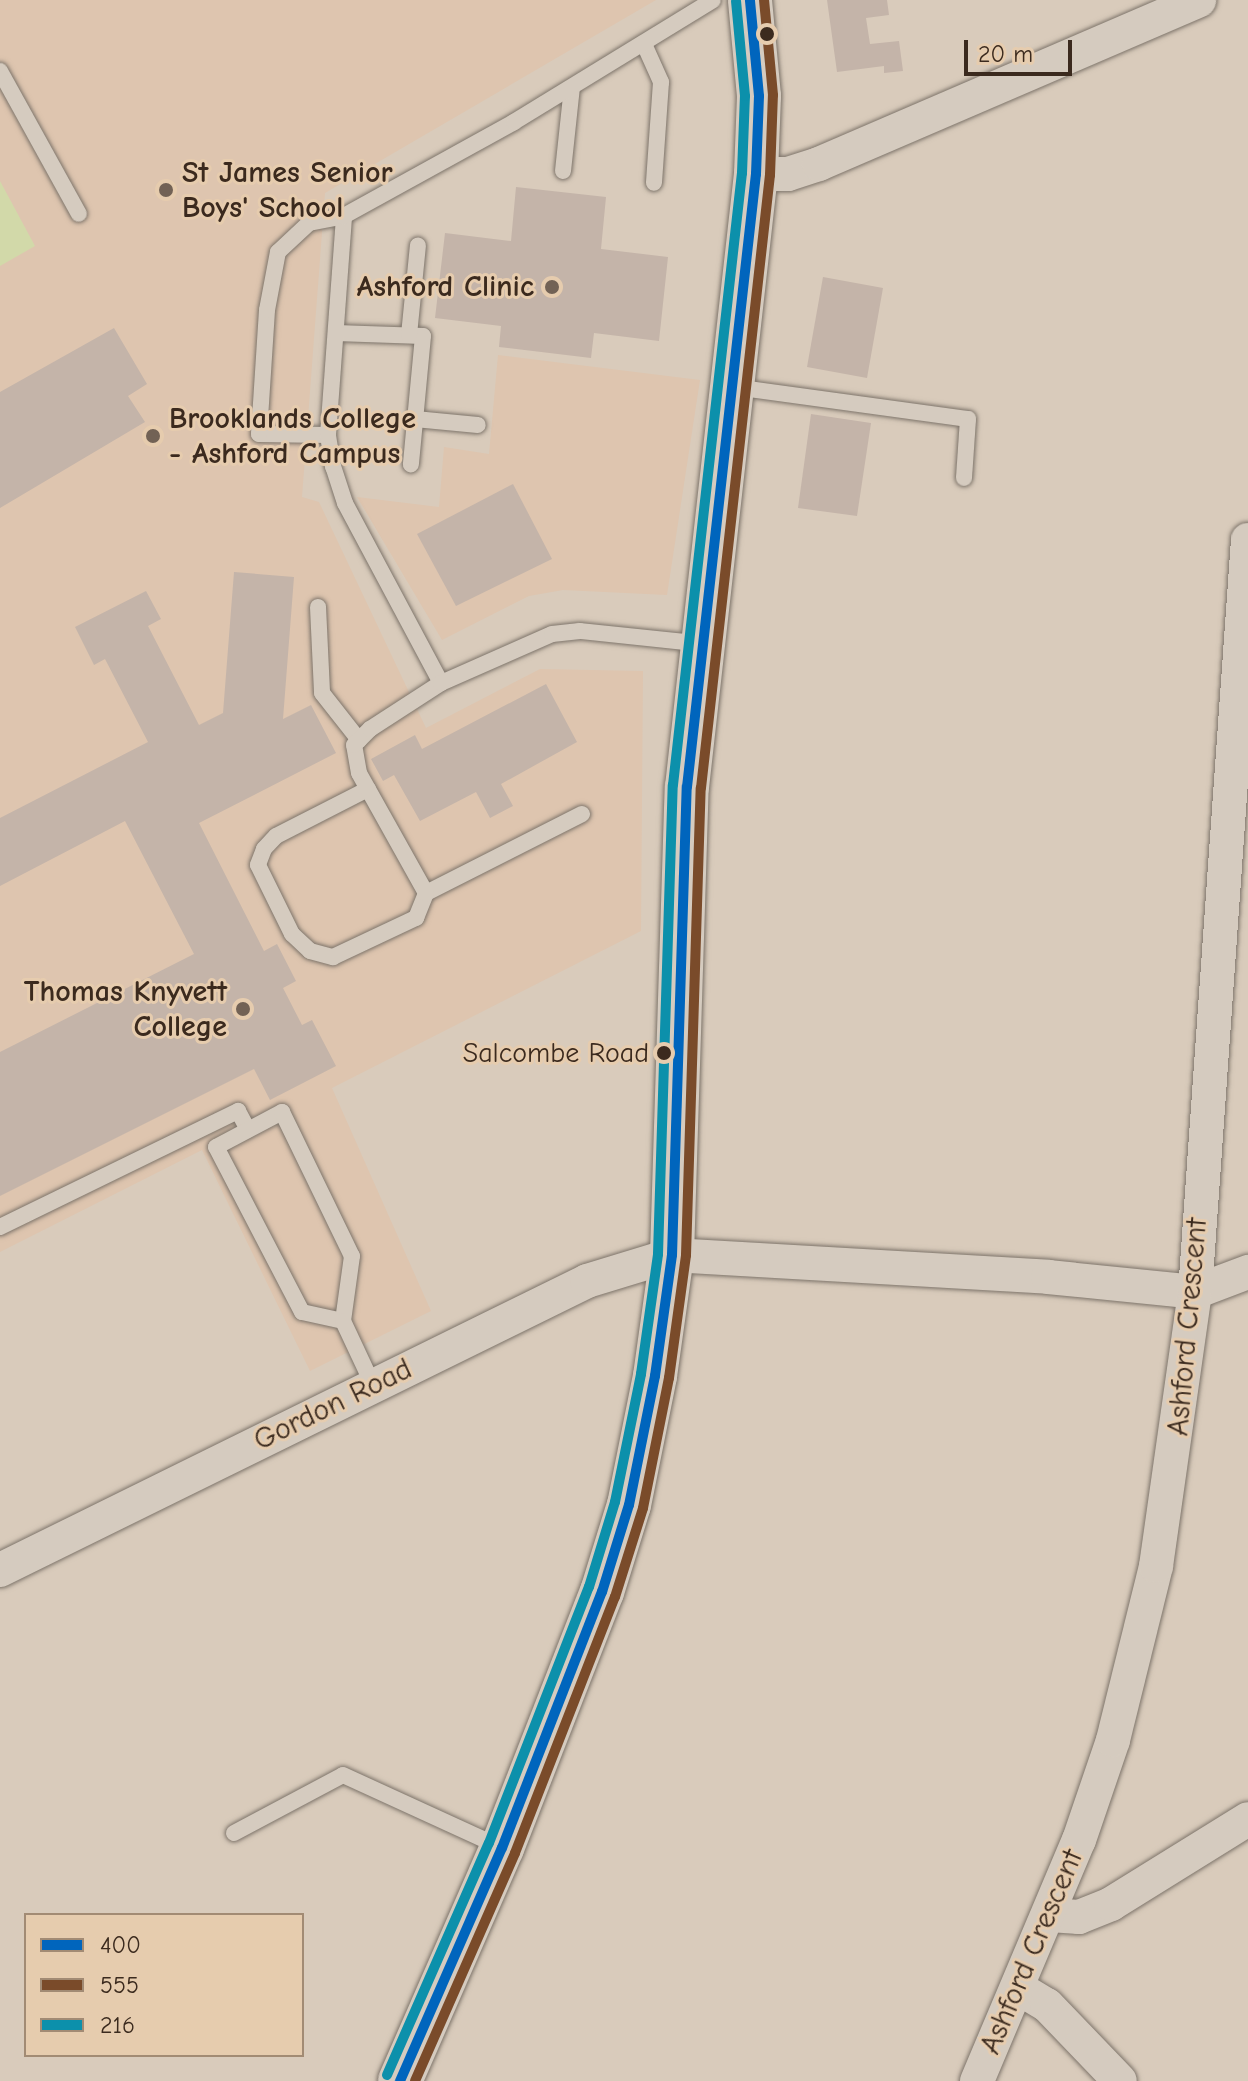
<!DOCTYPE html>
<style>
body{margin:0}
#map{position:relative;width:1248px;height:2081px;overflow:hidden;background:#d9cbbb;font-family:"Comic Neue",sans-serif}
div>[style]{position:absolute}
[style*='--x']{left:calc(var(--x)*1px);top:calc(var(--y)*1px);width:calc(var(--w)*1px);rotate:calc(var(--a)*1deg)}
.built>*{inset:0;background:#dec5af}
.green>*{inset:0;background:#d2d9a9}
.building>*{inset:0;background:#c4b4a9}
.roads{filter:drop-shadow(0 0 2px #7d746a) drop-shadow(0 0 2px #7d746a)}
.service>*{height:16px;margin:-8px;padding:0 8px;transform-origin:8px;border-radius:8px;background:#d5cbbf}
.minor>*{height:34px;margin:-17px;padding:0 17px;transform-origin:17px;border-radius:17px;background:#d5cbbf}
.secondary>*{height:44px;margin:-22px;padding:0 22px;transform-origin:22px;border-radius:22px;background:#d5cbbf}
.bus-1>*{height:10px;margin:-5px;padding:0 5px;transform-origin:5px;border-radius:5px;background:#0065bd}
.bus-2>*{height:10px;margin:-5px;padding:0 5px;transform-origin:5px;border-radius:5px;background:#7a4b2a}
.bus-3>*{height:10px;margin:-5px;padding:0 5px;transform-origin:5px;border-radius:5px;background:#0c90ab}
.dots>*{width:22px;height:22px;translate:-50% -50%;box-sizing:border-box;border:4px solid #e6ccae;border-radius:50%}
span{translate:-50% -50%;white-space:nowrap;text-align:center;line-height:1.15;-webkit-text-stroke:6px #e6ccae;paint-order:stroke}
.bus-label{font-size:28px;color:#3b2a1e}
.right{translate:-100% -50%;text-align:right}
.poi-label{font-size:30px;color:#3b2a1e;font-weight:700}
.left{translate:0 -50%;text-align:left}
.street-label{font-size:30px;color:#3b2a1e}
.legend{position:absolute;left:24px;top:1913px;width:280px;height:144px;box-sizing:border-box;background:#e6ccae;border:2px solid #a28b74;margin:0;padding:10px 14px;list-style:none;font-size:24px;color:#3b2a1e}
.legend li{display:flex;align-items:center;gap:16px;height:40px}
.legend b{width:40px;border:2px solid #a28b74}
.scale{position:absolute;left:964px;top:40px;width:108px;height:36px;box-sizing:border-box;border:4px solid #3b2a1e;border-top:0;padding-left:10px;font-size:24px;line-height:28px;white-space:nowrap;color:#3b2a1e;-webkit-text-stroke:6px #e6ccae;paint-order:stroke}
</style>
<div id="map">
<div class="built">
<div style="clip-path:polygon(0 0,656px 0,325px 193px,302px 497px,319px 502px,426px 728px,540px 669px,643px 671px,641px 931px,332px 1088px,431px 1311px,310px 1371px,202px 1150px,0 1252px)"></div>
<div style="clip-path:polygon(498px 355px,700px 380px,667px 595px,563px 590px,529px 596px,442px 640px,357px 497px,439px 507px,444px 447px,489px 454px)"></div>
</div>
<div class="green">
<div style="clip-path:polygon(0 181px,35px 246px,0 266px)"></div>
</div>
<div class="building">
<div style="clip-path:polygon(827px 0,887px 0,889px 15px,866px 18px,870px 44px,899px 41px,903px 71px,884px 73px,884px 66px,837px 72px)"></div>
<div style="clip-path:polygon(516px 187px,606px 197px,601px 249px,668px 257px,659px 341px,594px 333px,591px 358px,499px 347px,501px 326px,435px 318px,445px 233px,511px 241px)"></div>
<div style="clip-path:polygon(823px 277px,883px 288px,867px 378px,807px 367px)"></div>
<div style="clip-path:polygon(114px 328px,147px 384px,128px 396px,145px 422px,0 508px,0 392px)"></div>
<div style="clip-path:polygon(811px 414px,871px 423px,857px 516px,798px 508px)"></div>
<div style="clip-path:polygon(513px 484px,552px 559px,456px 606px,417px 534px)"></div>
<div style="clip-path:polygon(234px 572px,294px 577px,283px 719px,311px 705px,336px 753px,199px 823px,264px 951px,277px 944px,296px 981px,283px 988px,302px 1025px,312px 1020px,336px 1066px,270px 1100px,254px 1069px,0 1196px,0 1052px,194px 954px,125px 821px,0 886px,0 818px,148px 742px,105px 659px,94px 665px,75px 627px,146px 591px,161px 619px,148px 626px,199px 725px,223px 713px)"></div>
<div style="clip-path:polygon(546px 684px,577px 742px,501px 784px,513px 806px,490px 818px,476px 792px,420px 821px,394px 775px,383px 781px,371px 759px,415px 735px,422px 749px)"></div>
</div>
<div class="roads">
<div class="service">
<div style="--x:644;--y:44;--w:42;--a:65.9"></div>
<div style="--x:661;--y:82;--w:101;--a:94"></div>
<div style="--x:0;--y:71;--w:163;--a:61.1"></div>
<div style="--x:563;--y:171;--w:84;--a:-83.9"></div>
<div style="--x:336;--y:333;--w:87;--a:2"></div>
<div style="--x:423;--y:336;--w:129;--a:95.4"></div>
<div style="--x:409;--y:335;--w:90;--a:-84.3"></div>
<div style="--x:734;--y:387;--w:236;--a:7.8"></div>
<div style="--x:968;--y:419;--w:59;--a:93.9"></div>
<div style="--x:415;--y:419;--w:63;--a:5.4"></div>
<div style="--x:328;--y:435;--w:69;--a:-179.2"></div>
<div style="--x:259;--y:434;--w:124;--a:-86.3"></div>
<div style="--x:267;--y:310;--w:59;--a:-79.3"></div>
<div style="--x:278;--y:252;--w:42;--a:-43.1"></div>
<div style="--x:309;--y:223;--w:36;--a:-11"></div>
<div style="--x:318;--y:607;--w:86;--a:87.3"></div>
<div style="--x:322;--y:693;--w:60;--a:51.8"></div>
<div style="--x:441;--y:683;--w:204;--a:-118.1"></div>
<div style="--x:345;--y:503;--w:38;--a:-108"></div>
<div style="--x:333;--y:467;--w:32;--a:-99"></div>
<div style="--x:328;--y:435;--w:220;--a:-85.8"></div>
<div style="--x:344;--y:216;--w:194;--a:-28.9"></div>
<div style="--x:514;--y:122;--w:233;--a:-31.5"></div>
<div style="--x:368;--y:789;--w:103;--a:152.9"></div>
<div style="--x:276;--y:836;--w:18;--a:133"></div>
<div style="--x:264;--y:849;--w:17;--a:111"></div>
<div style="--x:258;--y:865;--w:77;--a:63.8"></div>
<div style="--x:292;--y:934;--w:25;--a:43"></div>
<div style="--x:310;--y:951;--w:24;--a:15"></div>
<div style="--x:333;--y:957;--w:92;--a:-25.2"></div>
<div style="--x:416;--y:918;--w:27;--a:-68"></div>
<div style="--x:582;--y:814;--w:175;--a:153.1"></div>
<div style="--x:426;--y:893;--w:137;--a:-119.2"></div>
<div style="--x:359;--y:773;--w:28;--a:-100"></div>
<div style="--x:354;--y:745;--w:23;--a:-45"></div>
<div style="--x:370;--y:729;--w:85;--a:-32.9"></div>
<div style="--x:441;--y:683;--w:121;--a:-23.8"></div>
<div style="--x:552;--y:634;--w:28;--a:-6"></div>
<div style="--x:580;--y:631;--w:124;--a:6"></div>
<div style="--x:0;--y:1227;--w:265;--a:-26"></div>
<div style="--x:238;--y:1111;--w:21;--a:62"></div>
<div style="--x:343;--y:1321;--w:42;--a:-167.6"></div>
<div style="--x:302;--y:1312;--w:186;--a:-117.5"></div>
<div style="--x:216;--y:1147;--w:75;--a:-27.9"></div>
<div style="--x:282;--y:1112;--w:160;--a:64.1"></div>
<div style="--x:352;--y:1256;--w:66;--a:97.9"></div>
<div style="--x:343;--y:1321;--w:71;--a:64.9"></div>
<div style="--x:234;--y:1833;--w:123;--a:-28"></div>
<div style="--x:343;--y:1775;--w:173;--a:24.6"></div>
</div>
<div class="minor">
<div style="--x:756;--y:174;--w:32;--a:0"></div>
<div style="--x:788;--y:174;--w:33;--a:-18"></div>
<div style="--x:819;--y:164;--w:414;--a:-23.3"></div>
<div style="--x:0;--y:1570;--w:654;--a:-26.21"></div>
<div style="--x:587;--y:1281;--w:89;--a:-17"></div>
<div style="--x:672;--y:1255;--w:377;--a:3.3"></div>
<div style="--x:1048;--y:1277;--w:148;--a:5.8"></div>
<div style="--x:1195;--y:1292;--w:57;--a:-20.7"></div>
<div style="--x:1050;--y:1915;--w:29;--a:4"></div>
<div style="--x:1079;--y:1917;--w:35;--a:-22"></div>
<div style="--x:1111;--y:1904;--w:161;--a:-31.8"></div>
<div style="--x:1020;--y:1989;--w:31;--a:31"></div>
<div style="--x:1047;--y:2005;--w:105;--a:46.2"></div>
<div style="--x:977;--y:2081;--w:262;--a:-67.1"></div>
<div style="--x:1079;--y:1840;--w:106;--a:-71.2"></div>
<div style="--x:1113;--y:1740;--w:179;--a:-76.1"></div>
<div style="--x:1156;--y:1566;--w:277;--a:-81.9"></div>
<div style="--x:1195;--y:1292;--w:754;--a:-85.97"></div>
</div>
<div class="secondary">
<div style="--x:400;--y:2081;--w:254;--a:-66.4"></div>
<div style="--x:502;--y:1848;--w:275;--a:-68.7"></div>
<div style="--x:602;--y:1592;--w:91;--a:-72.8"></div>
<div style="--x:629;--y:1505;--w:132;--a:-78.6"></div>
<div style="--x:655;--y:1376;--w:122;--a:-82"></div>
<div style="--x:672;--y:1255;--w:468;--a:-88.2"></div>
<div style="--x:687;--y:787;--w:617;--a:-83.58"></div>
<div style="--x:756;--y:174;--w:78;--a:-87.8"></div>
<div style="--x:759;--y:96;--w:96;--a:-95.4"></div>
</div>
</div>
<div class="bus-1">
<div style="--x:400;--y:2081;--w:254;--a:-66.4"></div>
<div style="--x:502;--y:1848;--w:275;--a:-68.7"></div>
<div style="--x:602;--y:1592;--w:91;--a:-72.8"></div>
<div style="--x:629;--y:1505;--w:132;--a:-78.6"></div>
<div style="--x:655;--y:1376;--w:122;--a:-82"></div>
<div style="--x:672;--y:1255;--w:468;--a:-88.2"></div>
<div style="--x:687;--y:787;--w:617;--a:-83.58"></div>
<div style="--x:756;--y:174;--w:78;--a:-87.8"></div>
<div style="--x:759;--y:96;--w:96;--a:-95.4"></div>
</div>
<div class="bus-2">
<div style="--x:415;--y:2081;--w:249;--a:-66.3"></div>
<div style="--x:515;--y:1853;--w:275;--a:-68.7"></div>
<div style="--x:615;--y:1597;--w:93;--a:-72.5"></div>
<div style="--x:643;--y:1508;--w:133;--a:-78.7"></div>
<div style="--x:669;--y:1378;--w:124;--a:-82.1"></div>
<div style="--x:686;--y:1255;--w:467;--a:-88.2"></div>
<div style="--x:701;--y:788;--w:617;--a:-83.58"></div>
<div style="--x:770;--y:175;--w:80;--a:-87.9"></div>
<div style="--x:773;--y:95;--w:95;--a:-95.4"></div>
</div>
<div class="bus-3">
<div style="--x:387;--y:2075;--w:253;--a:-66.3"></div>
<div style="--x:489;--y:1843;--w:275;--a:-68.7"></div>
<div style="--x:589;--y:1587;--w:89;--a:-73"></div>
<div style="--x:615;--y:1502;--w:131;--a:-78.5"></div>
<div style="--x:641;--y:1374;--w:121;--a:-81.9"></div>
<div style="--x:658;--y:1254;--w:469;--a:-88.2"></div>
<div style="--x:673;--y:785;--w:616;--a:-83.57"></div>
<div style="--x:742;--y:173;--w:77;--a:-87.8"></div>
<div style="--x:745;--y:96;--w:95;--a:-95.4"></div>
</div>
<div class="dots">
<div style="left:767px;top:34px;background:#3b2a1e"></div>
<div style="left:166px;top:190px;background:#726255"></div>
<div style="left:552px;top:287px;background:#726255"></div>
<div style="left:153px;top:436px;background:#726255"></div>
<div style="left:243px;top:1009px;background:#726255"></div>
<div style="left:664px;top:1053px;background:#3b2a1e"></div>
</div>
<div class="bus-label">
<span class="right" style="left:649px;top:1053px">Salcombe Road</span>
</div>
<div class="poi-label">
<span class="left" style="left:182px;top:190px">St James Senior<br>Boys' School</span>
<span class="right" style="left:534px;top:287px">Ashford Clinic</span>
<span class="left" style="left:169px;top:436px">Brooklands College<br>- Ashford Campus</span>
<span class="right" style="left:227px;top:1009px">Thomas Knyvett<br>College</span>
</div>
<div class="street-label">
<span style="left:1188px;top:1327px;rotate:-85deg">Ashford Crescent</span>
<span style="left:333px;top:1405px;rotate:-26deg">Gordon Road</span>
<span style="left:1032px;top:1952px;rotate:-67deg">Ashford Crescent</span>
</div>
<ul class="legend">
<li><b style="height:10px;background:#0065bd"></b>400</li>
<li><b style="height:10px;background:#7a4b2a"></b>555</li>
<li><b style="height:10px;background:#0c90ab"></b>216</li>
</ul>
<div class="scale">20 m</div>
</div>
